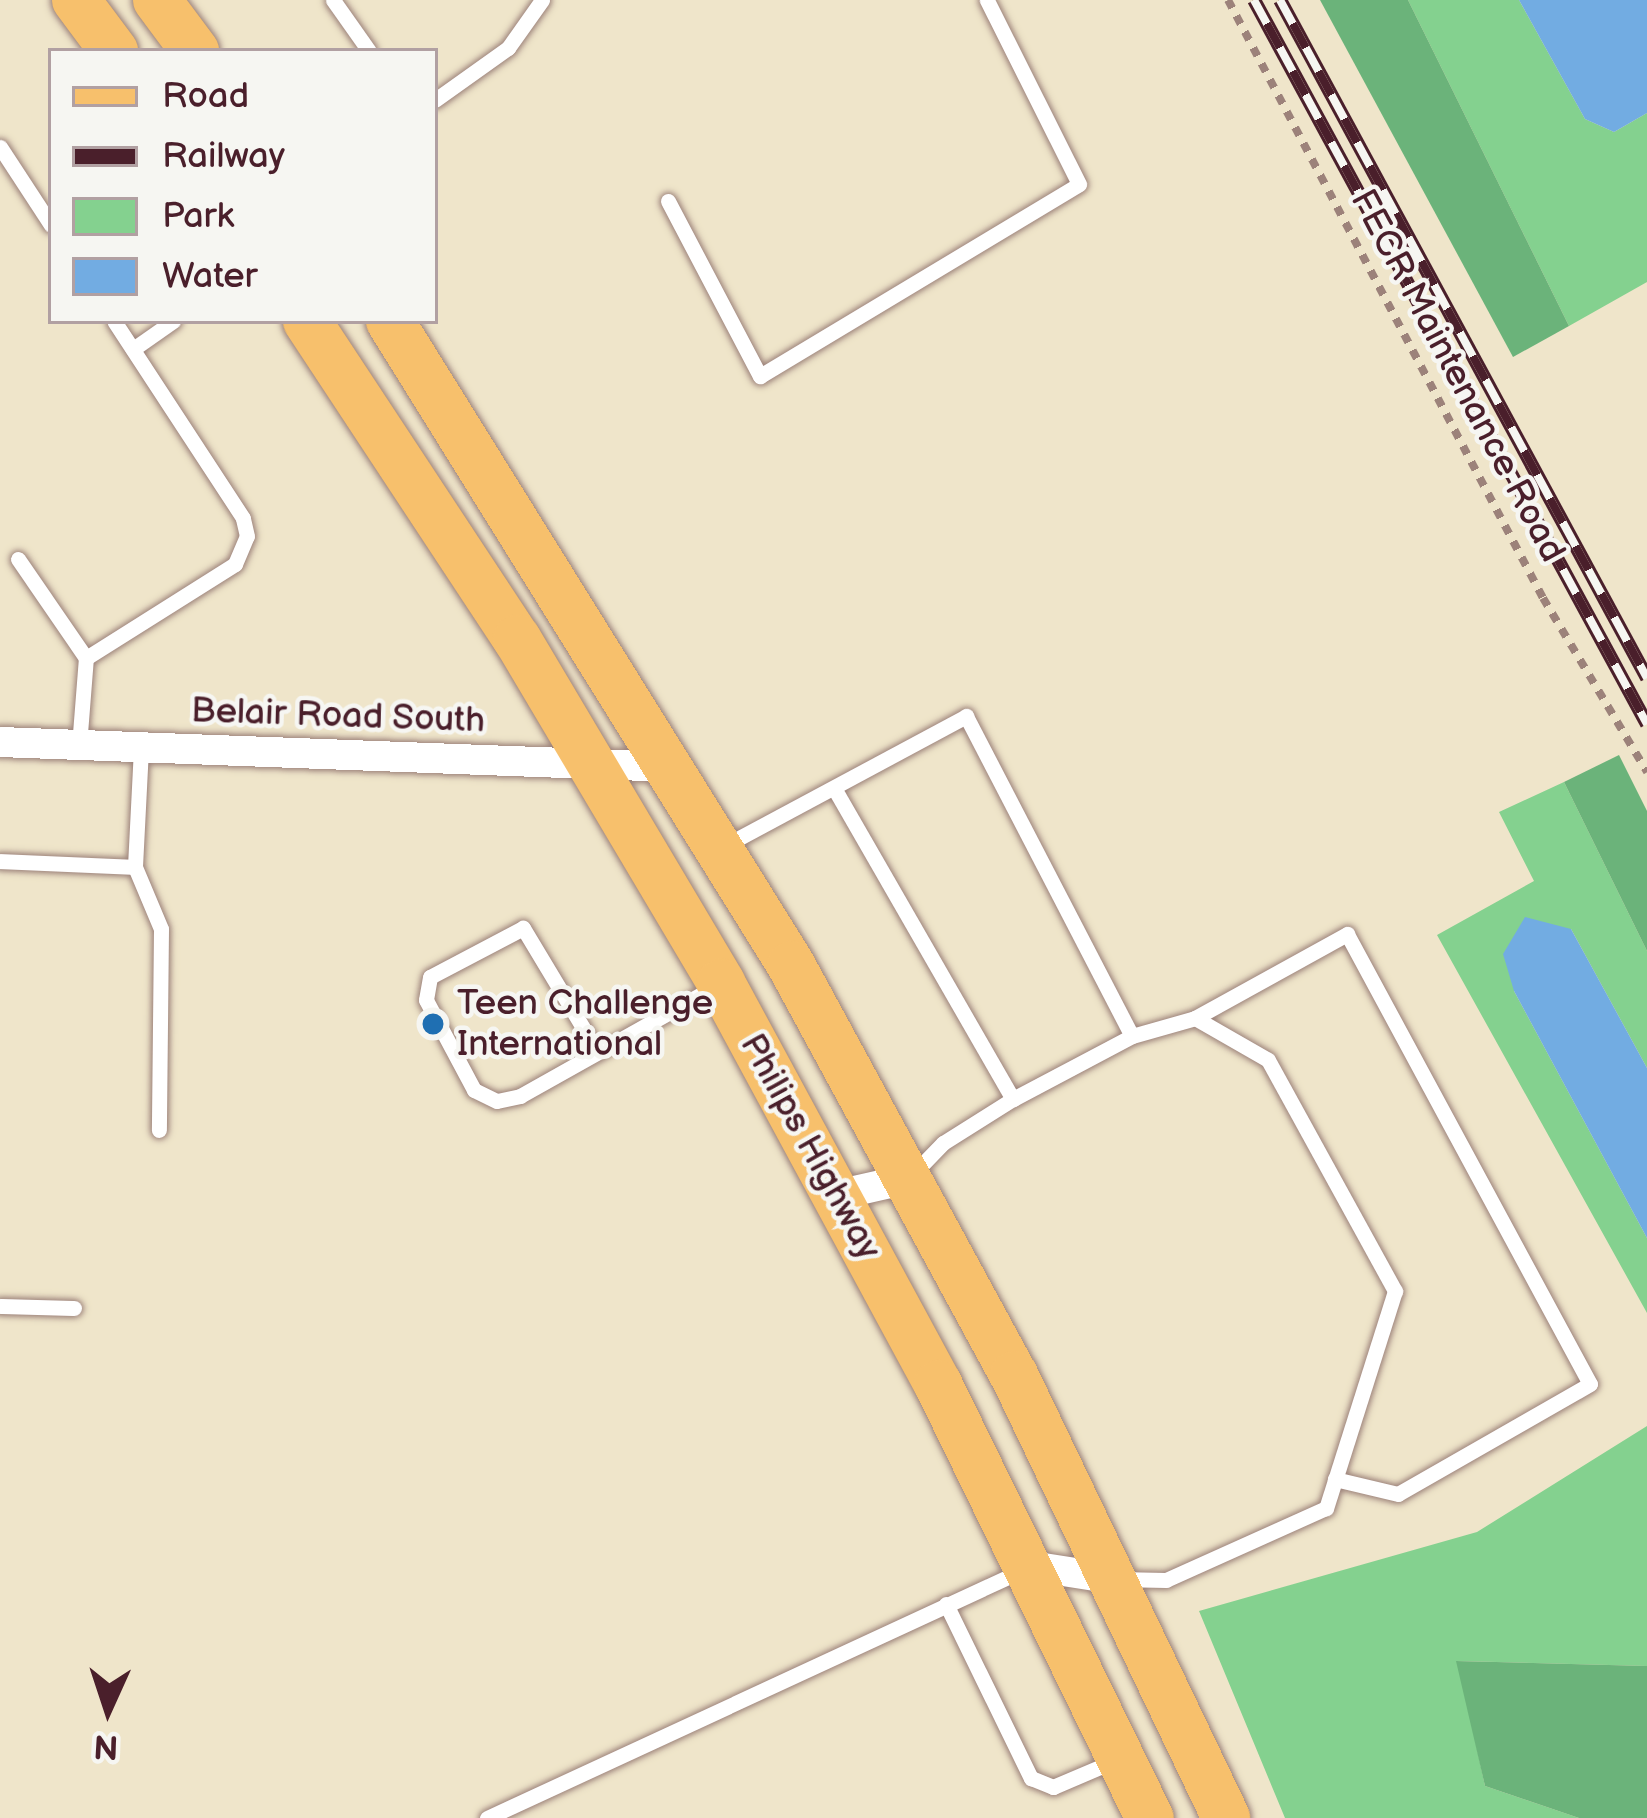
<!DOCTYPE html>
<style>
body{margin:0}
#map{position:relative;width:1647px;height:1818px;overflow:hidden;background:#efe5ca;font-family:"Balsamiq Sans",sans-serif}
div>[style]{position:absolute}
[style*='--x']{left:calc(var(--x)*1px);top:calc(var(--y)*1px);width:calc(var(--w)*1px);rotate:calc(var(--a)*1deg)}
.green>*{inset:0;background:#84d18f}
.forest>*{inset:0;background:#6bb37a}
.water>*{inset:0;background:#72ace2}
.path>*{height:8px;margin-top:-4px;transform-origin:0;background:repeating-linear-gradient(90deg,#9c827a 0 9px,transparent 0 18px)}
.roads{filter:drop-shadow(0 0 3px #9c827a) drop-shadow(0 0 3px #9c827a)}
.lane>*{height:15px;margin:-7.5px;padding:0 7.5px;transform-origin:7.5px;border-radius:7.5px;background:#fff}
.street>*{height:30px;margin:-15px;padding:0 15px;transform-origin:15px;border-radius:15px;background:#fff}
.primary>*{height:48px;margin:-24px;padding:0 24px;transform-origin:24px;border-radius:24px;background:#f7c06c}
.rail>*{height:14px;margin-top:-7px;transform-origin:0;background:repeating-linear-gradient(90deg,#f6f6f2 0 27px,#4a1f2b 0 54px);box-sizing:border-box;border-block:3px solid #4a1f2b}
.dots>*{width:33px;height:33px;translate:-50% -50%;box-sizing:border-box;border:6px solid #f6f6f2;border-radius:50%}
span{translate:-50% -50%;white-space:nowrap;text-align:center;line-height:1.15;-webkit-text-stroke:9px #f6f6f2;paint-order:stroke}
.street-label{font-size:36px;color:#4a1f2b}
.poi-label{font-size:36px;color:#4a1f2b}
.left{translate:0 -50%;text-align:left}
.legend{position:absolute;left:48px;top:48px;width:390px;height:276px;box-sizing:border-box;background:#f6f6f2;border:3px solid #b1a0a2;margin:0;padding:15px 21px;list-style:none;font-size:36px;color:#4a1f2b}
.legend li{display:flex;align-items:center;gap:24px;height:60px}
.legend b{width:60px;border:3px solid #b1a0a2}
.north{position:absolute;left:48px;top:1650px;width:120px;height:120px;-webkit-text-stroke:9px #f6f6f2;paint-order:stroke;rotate:183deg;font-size:33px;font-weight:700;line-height:48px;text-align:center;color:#4a1f2b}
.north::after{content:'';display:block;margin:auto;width:42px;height:54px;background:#4a1f2b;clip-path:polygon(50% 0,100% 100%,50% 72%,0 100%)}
</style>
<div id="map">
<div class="green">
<div style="clip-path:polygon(1408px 0,1519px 0,1585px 119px,1614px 132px,1647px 113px,1647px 282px,1569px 326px)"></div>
<div style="clip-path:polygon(1564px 782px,1647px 951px,1647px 1068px,1571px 929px,1514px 991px,1647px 1238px,1647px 1313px,1437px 935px,1534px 881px,1499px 812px)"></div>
<div style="clip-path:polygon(1647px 1426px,1647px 1666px,1458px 1661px,1485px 1786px,1579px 1818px,1285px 1818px,1199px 1611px,1477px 1532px)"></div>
</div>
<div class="forest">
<div style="clip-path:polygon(1320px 0,1408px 0,1569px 326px,1513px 357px)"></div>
<div style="clip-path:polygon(1619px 755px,1647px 811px,1647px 951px,1564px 782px)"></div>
<div style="clip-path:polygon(1456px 1661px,1647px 1666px,1647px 1818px,1579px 1818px,1485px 1786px)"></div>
</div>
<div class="water">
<div style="clip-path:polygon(1519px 0,1647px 0,1647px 113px,1614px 132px,1585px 119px)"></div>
<div style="clip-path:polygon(1525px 917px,1571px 929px,1647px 1068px,1647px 1238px,1514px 991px,1503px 954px)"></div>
</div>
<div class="path">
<div style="--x:1228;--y:0;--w:676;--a:62.22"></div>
<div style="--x:1543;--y:598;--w:203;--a:59.1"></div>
</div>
<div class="roads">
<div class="lane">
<div style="--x:333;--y:0;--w:62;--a:54.8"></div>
<div style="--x:435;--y:100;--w:90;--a:-35.5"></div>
<div style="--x:508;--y:48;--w:59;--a:-54.7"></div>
<div style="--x:0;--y:147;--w:93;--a:56.8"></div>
<div style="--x:668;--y:201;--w:198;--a:62.3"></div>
<div style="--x:760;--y:376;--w:372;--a:-31"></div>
<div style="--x:1079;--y:184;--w:206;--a:-116.6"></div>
<div style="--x:133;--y:349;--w:49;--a:-35"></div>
<div style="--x:18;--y:559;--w:120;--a:55.5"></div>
<div style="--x:79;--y:746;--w:88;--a:-85.5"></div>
<div style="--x:86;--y:658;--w:176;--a:-32.2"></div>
<div style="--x:235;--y:564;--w:30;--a:-67"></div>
<div style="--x:247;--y:536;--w:18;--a:-103"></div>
<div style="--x:243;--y:518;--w:235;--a:-123.2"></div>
<div style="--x:141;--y:748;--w:119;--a:92.9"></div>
<div style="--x:135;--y:867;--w:67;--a:67.2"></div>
<div style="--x:161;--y:929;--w:201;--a:90.6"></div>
<div style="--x:834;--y:788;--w:359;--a:60.1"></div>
<div style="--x:724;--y:846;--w:275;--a:-28.2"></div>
<div style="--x:966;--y:716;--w:360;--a:62.6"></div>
<div style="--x:0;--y:861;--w:135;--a:2.5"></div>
<div style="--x:1195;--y:1018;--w:174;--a:-28.9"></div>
<div style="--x:1347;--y:934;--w:511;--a:61.63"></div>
<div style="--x:1590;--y:1384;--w:221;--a:150.2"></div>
<div style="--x:1398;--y:1494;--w:65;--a:-166.6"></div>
<div style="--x:597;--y:1051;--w:144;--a:-121"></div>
<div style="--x:523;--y:928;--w:105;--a:152.2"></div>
<div style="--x:430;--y:977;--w:23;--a:100"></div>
<div style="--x:426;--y:1000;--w:102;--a:61.9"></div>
<div style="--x:474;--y:1090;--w:25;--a:26"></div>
<div style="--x:497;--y:1101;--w:24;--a:-12"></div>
<div style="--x:520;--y:1096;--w:227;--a:-29.3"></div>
<div style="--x:911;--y:1176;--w:46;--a:-45.9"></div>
<div style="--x:943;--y:1143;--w:83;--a:-32.2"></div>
<div style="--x:1013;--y:1099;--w:135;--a:-27.9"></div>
<div style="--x:1132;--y:1036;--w:66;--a:-15.9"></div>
<div style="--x:1195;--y:1018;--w:84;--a:29.9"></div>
<div style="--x:1268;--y:1060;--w:264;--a:61.2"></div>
<div style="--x:1395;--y:1291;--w:228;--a:107.6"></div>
<div style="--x:1326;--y:1508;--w:175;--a:155.8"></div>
<div style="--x:1166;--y:1580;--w:49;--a:-178.8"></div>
<div style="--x:0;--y:1306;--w:74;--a:1.5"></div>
<div style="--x:946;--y:1604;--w:194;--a:64"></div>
<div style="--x:1031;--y:1778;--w:24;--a:22"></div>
<div style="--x:1053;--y:1787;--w:66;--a:-23.1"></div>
<div style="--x:487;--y:1818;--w:591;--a:-24.83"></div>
</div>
<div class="street">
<div style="--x:0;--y:742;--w:673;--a:2.13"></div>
<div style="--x:837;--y:1195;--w:73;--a:-12.7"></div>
<div style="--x:1031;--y:1566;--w:84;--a:8.9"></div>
</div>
<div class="primary">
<div style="--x:76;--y:0;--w:64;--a:53.3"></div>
<div style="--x:157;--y:0;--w:64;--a:53.3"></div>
<div style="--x:307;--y:321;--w:381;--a:56.6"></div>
<div style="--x:517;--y:639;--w:400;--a:59.3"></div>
<div style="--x:721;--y:983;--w:456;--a:61.6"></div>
<div style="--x:938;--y:1384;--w:483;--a:64"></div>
<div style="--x:390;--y:321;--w:759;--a:58.09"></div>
<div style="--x:791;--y:965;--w:467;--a:61.5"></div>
<div style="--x:1014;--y:1375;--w:491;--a:64.4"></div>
</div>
</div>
<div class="rail">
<div style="--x:1254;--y:0;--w:824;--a:61.51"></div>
<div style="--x:1280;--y:0;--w:771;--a:61.57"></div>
</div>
<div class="dots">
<div style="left:433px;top:1024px;background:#1f6fb2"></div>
</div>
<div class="street-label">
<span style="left:1457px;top:376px;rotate:62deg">FECR Maintenance Road</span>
<span style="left:338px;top:716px;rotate:2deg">Belair Road South</span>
<span style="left:810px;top:1147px;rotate:61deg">Philips Highway</span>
</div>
<div class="poi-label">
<span class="left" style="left:457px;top:1024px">Teen Challenge<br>International</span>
</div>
<ul class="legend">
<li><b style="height:15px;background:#f7c06c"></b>Road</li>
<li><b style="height:15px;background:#4a1f2b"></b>Railway</li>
<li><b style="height:33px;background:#84d18f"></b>Park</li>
<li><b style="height:33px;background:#72ace2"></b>Water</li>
</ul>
<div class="north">N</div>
</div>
